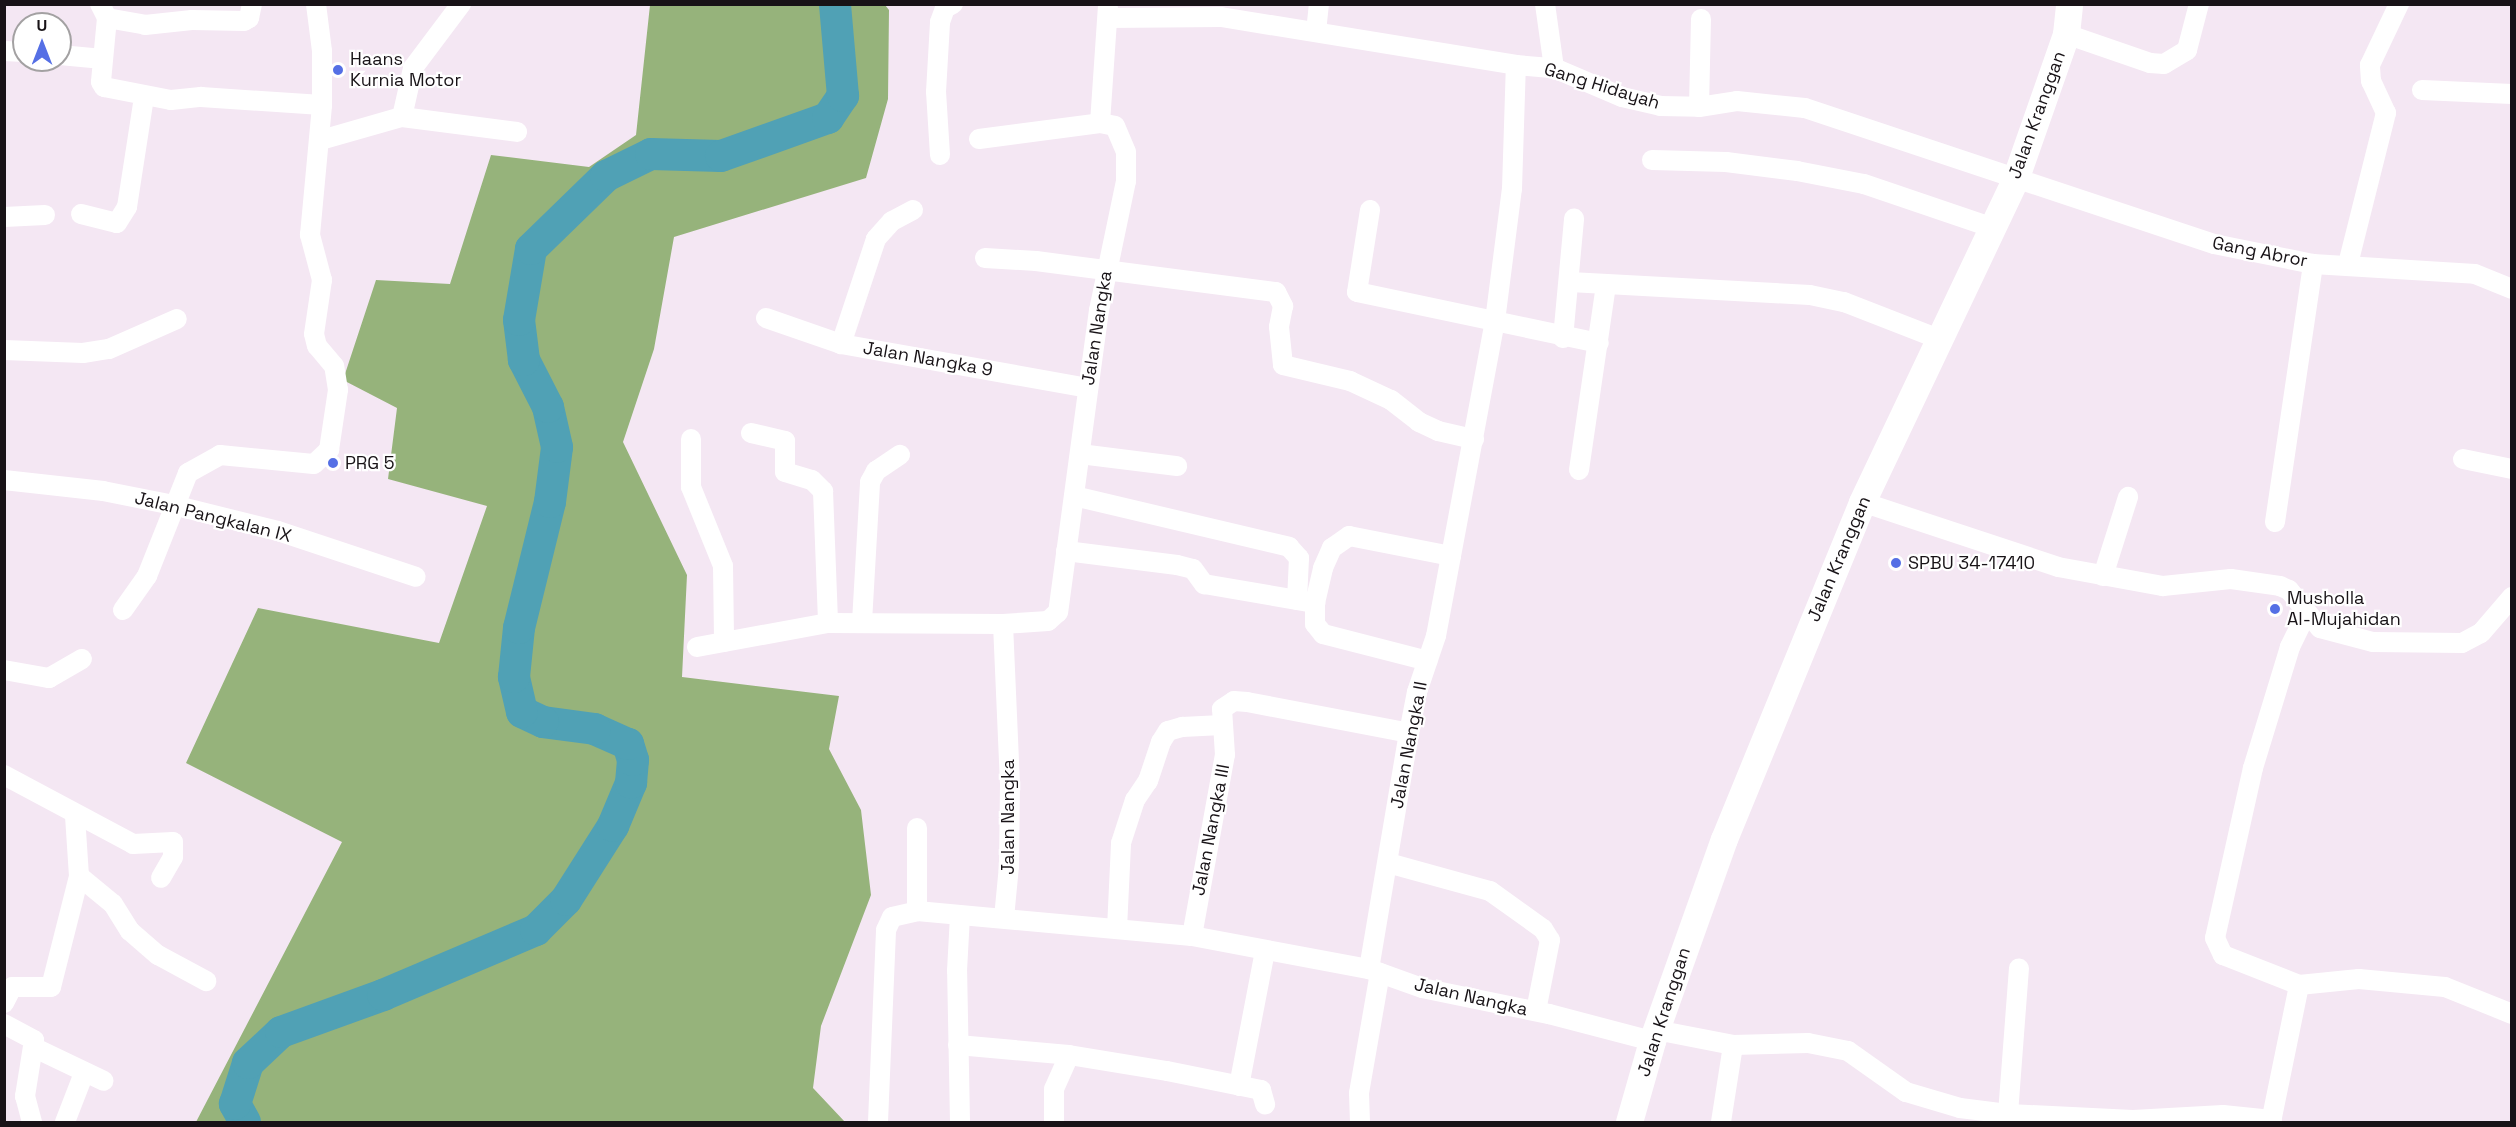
<!DOCTYPE html>
<style>
body{margin:0}
#map{position:relative;width:2516px;height:1127px;overflow:hidden;background:#f4e7f3;font-family:"Space Grotesk",sans-serif}
div>[style]{position:absolute}
[style*='--x']{left:calc(var(--x)*1px);top:calc(var(--y)*1px);width:calc(var(--w)*1px);rotate:calc(var(--a)*1deg)}
.forest>*{inset:0;background:#96b37b}
.river>*{height:32px;margin:-16px;padding:0 16px;transform-origin:16px;border-radius:16px;background:#50a1b5}
.minor>*{height:20px;margin:-10px;padding:0 10px;transform-origin:10px;border-radius:10px;background:#fff}
.secondary>*{height:27px;margin:-13.5px;padding:0 13.5px;transform-origin:13.5px;border-radius:13.5px;background:#fff}
.dots>*{width:16px;height:16px;translate:-50% -50%;box-sizing:border-box;border:3px solid #fff;border-radius:50%}
span{translate:-50% -50%;white-space:nowrap;text-align:center;line-height:1.15;-webkit-text-stroke:4.5px #fff;paint-order:stroke}
.poi-label{font-size:18px;color:#181317}
.left{translate:0 -50%;text-align:left}
.street-label{font-size:18px;color:#181317}
.frame{position:absolute;inset:0;border:6px solid #181317;pointer-events:none}
.north{position:absolute;left:12px;top:12px;width:60px;height:60px;box-sizing:border-box;background:#fff;border:2px solid #a3a1a2;border-radius:50%;rotate:0deg;font-size:16px;font-weight:700;line-height:24px;text-align:center;color:#181317}
.north::after{content:'';display:block;margin:auto;width:21px;height:27px;background:#556fe5;clip-path:polygon(50% 0,100% 100%,50% 72%,0 100%)}
</style>
<div id="map">
<div class="forest">
<div style="clip-path:polygon(650px 5px,885px 5px,889px 10px,888px 99px,866px 178px,674px 237px,654px 349px,623px 442px,687px 575px,682px 677px,839px 696px,829px 749px,861px 810px,871px 895px,821px 1026px,813px 1088px,845px 1122px,196px 1122px,342px 842px,186px 763px,258px 608px,439px 643px,487px 506px,388px 479px,397px 408px,343px 380px,376px 280px,450px 284px,491px 155px,589px 167px,636px 135px)"></div>
</div>
<div class="river">
<div style="--x:245;--y:1122;--w:21;--a:-119"></div>
<div style="--x:235;--y:1104;--w:43;--a:-72.4"></div>
<div style="--x:248;--y:1063;--w:45;--a:-43.2"></div>
<div style="--x:281;--y:1032;--w:109;--a:-19.9"></div>
<div style="--x:383;--y:995;--w:166;--a:-23"></div>
<div style="--x:536;--y:930;--w:42;--a:-45"></div>
<div style="--x:566;--y:900;--w:88;--a:-57.6"></div>
<div style="--x:613;--y:826;--w:47;--a:-67.3"></div>
<div style="--x:631;--y:783;--w:23;--a:-85"></div>
<div style="--x:633;--y:760;--w:17;--a:-107"></div>
<div style="--x:628;--y:744;--w:36;--a:-156"></div>
<div style="--x:595;--y:729;--w:52;--a:-172.3"></div>
<div style="--x:543;--y:722;--w:23;--a:-155"></div>
<div style="--x:522;--y:712;--w:36;--a:-103"></div>
<div style="--x:514;--y:677;--w:49;--a:-84.2"></div>
<div style="--x:519;--y:628;--w:130;--a:-76.2"></div>
<div style="--x:550;--y:502;--w:55;--a:-82.7"></div>
<div style="--x:557;--y:447;--w:41;--a:-102.7"></div>
<div style="--x:548;--y:407;--w:53;--a:-117.1"></div>
<div style="--x:524;--y:360;--w:40;--a:-97.1"></div>
<div style="--x:519;--y:320;--w:72;--a:-80.4"></div>
<div style="--x:531;--y:249;--w:105;--a:-44.2"></div>
<div style="--x:606;--y:176;--w:50;--a:-26.1"></div>
<div style="--x:651;--y:154;--w:70;--a:1.6"></div>
<div style="--x:721;--y:156;--w:114;--a:-19.6"></div>
<div style="--x:828;--y:118;--w:27;--a:-56"></div>
<div style="--x:843;--y:96;--w:92;--a:-95"></div>
</div>
<div class="minor">
<div style="--x:100;--y:4;--w:16;--a:63"></div>
<div style="--x:107;--y:18;--w:64;--a:95.4"></div>
<div style="--x:101;--y:82;--w:6;--a:59"></div>
<div style="--x:104;--y:87;--w:68;--a:11"></div>
<div style="--x:171;--y:100;--w:30;--a:-6"></div>
<div style="--x:201;--y:97;--w:121;--a:3.8"></div>
<div style="--x:1545;--y:4;--w:65;--a:82"></div>
<div style="--x:107;--y:18;--w:39;--a:10"></div>
<div style="--x:145;--y:25;--w:47;--a:-6.1"></div>
<div style="--x:192;--y:20;--w:52;--a:1.1"></div>
<div style="--x:244;--y:21;--w:6;--a:-31"></div>
<div style="--x:249;--y:18;--w:14;--a:-78"></div>
<div style="--x:1108;--y:18;--w:113;--a:-0.5"></div>
<div style="--x:1221;--y:17;--w:299;--a:9.2"></div>
<div style="--x:1516;--y:65;--w:38;--a:5"></div>
<div style="--x:1554;--y:68;--w:74;--a:23.1"></div>
<div style="--x:1622;--y:97;--w:39;--a:13"></div>
<div style="--x:1660;--y:106;--w:39;--a:1"></div>
<div style="--x:1699;--y:107;--w:38;--a:-9"></div>
<div style="--x:1737;--y:101;--w:68;--a:5.9"></div>
<div style="--x:1805;--y:108;--w:431;--a:18.4"></div>
<div style="--x:2214;--y:244;--w:101;--a:11.4"></div>
<div style="--x:2313;--y:264;--w:162;--a:3.5"></div>
<div style="--x:2475;--y:274;--w:40;--a:22"></div>
<div style="--x:1316;--y:32;--w:28;--a:-84"></div>
<div style="--x:2066;--y:34;--w:89;--a:19"></div>
<div style="--x:2150;--y:63;--w:14;--a:4"></div>
<div style="--x:2164;--y:64;--w:27;--a:-31"></div>
<div style="--x:2187;--y:50;--w:48;--a:-75.4"></div>
<div style="--x:4;--y:51;--w:20;--a:3"></div>
<div style="--x:60;--y:55;--w:43;--a:5.3"></div>
<div style="--x:2422;--y:90;--w:90;--a:2.5"></div>
<div style="--x:1699;--y:107;--w:88;--a:-88.7"></div>
<div style="--x:402;--y:117;--w:50;--a:-77.3"></div>
<div style="--x:413;--y:68;--w:80;--a:-53.1"></div>
<div style="--x:1100;--y:123;--w:116;--a:-86.1"></div>
<div style="--x:979;--y:139;--w:122;--a:-7.5"></div>
<div style="--x:1100;--y:123;--w:15;--a:11"></div>
<div style="--x:1115;--y:126;--w:28;--a:67"></div>
<div style="--x:1126;--y:152;--w:29;--a:90"></div>
<div style="--x:1126;--y:181;--w:132;--a:101.8"></div>
<div style="--x:1099;--y:310;--w:305;--a:97.7"></div>
<div style="--x:1058;--y:612;--w:13;--a:138"></div>
<div style="--x:1048;--y:621;--w:45;--a:176.2"></div>
<div style="--x:1003;--y:624;--w:159;--a:87.5"></div>
<div style="--x:1010;--y:783;--w:83;--a:90.7"></div>
<div style="--x:1009;--y:866;--w:52;--a:95.5"></div>
<div style="--x:321;--y:140;--w:84;--a:-15.9"></div>
<div style="--x:402;--y:117;--w:116;--a:7.4"></div>
<div style="--x:940;--y:155;--w:63;--a:-93.6"></div>
<div style="--x:936;--y:92;--w:70;--a:-86.7"></div>
<div style="--x:940;--y:22;--w:15;--a:-70"></div>
<div style="--x:945;--y:8;--w:9;--a:-27"></div>
<div style="--x:1652;--y:160;--w:74;--a:1.5"></div>
<div style="--x:1726;--y:162;--w:72;--a:7.2"></div>
<div style="--x:1797;--y:171;--w:68;--a:11"></div>
<div style="--x:1864;--y:184;--w:136;--a:18.8"></div>
<div style="--x:913;--y:210;--w:24;--a:152"></div>
<div style="--x:892;--y:221;--w:24;--a:132"></div>
<div style="--x:876;--y:239;--w:111;--a:108.4"></div>
<div style="--x:841;--y:344;--w:251;--a:10.1"></div>
<div style="--x:1370;--y:210;--w:83;--a:99"></div>
<div style="--x:1357;--y:292;--w:247;--a:11.9"></div>
<div style="--x:81;--y:214;--w:37;--a:14"></div>
<div style="--x:117;--y:223;--w:19;--a:-58"></div>
<div style="--x:127;--y:207;--w:111;--a:-81.2"></div>
<div style="--x:4;--y:217;--w:41;--a:-2.8"></div>
<div style="--x:985;--y:258;--w:51;--a:3.4"></div>
<div style="--x:1036;--y:261;--w:242;--a:7.4"></div>
<div style="--x:1276;--y:292;--w:16;--a:63"></div>
<div style="--x:1283;--y:306;--w:21;--a:101"></div>
<div style="--x:1279;--y:327;--w:38;--a:84"></div>
<div style="--x:1283;--y:365;--w:69;--a:13.4"></div>
<div style="--x:1350;--y:381;--w:45;--a:24.9"></div>
<div style="--x:1391;--y:400;--w:36;--a:38"></div>
<div style="--x:1419;--y:422;--w:21;--a:25"></div>
<div style="--x:1438;--y:431;--w:37;--a:13"></div>
<div style="--x:2348;--y:264;--w:156;--a:-75.9"></div>
<div style="--x:2386;--y:113;--w:35;--a:-115"></div>
<div style="--x:2371;--y:81;--w:16;--a:-94"></div>
<div style="--x:2370;--y:65;--w:68;--a:-64.6"></div>
<div style="--x:1570;--y:282;--w:240;--a:3.1"></div>
<div style="--x:1810;--y:295;--w:35;--a:12"></div>
<div style="--x:1844;--y:302;--w:102;--a:21.3"></div>
<div style="--x:766;--y:318;--w:79;--a:19.1"></div>
<div style="--x:1563;--y:338;--w:120;--a:-84.7"></div>
<div style="--x:4;--y:350;--w:79;--a:2.2"></div>
<div style="--x:83;--y:353;--w:26;--a:-9"></div>
<div style="--x:109;--y:349;--w:74;--a:-23.8"></div>
<div style="--x:751;--y:433;--w:35;--a:13"></div>
<div style="--x:785;--y:441;--w:31;--a:90"></div>
<div style="--x:785;--y:472;--w:28;--a:17"></div>
<div style="--x:812;--y:480;--w:16;--a:45"></div>
<div style="--x:823;--y:491;--w:132;--a:87.8"></div>
<div style="--x:691;--y:439;--w:48;--a:90"></div>
<div style="--x:691;--y:487;--w:85;--a:67.9"></div>
<div style="--x:723;--y:566;--w:76;--a:89.2"></div>
<div style="--x:1080;--y:454;--w:98;--a:7.1"></div>
<div style="--x:2463;--y:459;--w:50;--a:11.5"></div>
<div style="--x:1579;--y:470;--w:188;--a:-81.7"></div>
<div style="--x:4;--y:480;--w:100;--a:6.3"></div>
<div style="--x:103;--y:491;--w:71;--a:11.3"></div>
<div style="--x:173;--y:505;--w:108;--a:13.9"></div>
<div style="--x:278;--y:531;--w:145;--a:18.4"></div>
<div style="--x:1074;--y:496;--w:221;--a:13.3"></div>
<div style="--x:1289;--y:547;--w:15;--a:48"></div>
<div style="--x:1299;--y:558;--w:42;--a:92.7"></div>
<div style="--x:1862;--y:502;--w:206;--a:18.3"></div>
<div style="--x:2058;--y:567;--w:107;--a:10.3"></div>
<div style="--x:2163;--y:586;--w:68;--a:-5.9"></div>
<div style="--x:2231;--y:579;--w:49;--a:8.1"></div>
<div style="--x:2280;--y:586;--w:10;--a:24"></div>
<div style="--x:2289;--y:590;--w:49;--a:50.8"></div>
<div style="--x:2320;--y:628;--w:55;--a:14.8"></div>
<div style="--x:2373;--y:642;--w:89;--a:0.6"></div>
<div style="--x:2462;--y:643;--w:21;--a:-28"></div>
<div style="--x:2481;--y:633;--w:48;--a:-49.3"></div>
<div style="--x:2275;--y:522;--w:261;--a:-81.6"></div>
<div style="--x:1066;--y:551;--w:112;--a:7.2"></div>
<div style="--x:1177;--y:565;--w:16;--a:14"></div>
<div style="--x:1193;--y:569;--w:19;--a:54"></div>
<div style="--x:1204;--y:584;--w:113;--a:9.7"></div>
<div style="--x:1315;--y:603;--w:36;--a:-77"></div>
<div style="--x:1323;--y:568;--w:22;--a:-66"></div>
<div style="--x:1332;--y:548;--w:21;--a:-35"></div>
<div style="--x:1349;--y:536;--w:104;--a:11.1"></div>
<div style="--x:2103;--y:576;--w:83;--a:-72.4"></div>
<div style="--x:1315;--y:603;--w:21;--a:90"></div>
<div style="--x:1315;--y:624;--w:13;--a:51"></div>
<div style="--x:1323;--y:634;--w:108;--a:14.4"></div>
<div style="--x:123;--y:610;--w:42;--a:-54.8"></div>
<div style="--x:147;--y:576;--w:111;--a:-68.3"></div>
<div style="--x:188;--y:473;--w:37;--a:-29"></div>
<div style="--x:220;--y:455;--w:94;--a:5.5"></div>
<div style="--x:314;--y:464;--w:21;--a:-43"></div>
<div style="--x:329;--y:450;--w:61;--a:-81.5"></div>
<div style="--x:338;--y:390;--w:24;--a:-99"></div>
<div style="--x:334;--y:366;--w:26;--a:-130"></div>
<div style="--x:317;--y:346;--w:12;--a:-104"></div>
<div style="--x:314;--y:334;--w:55;--a:-81.6"></div>
<div style="--x:322;--y:280;--w:47;--a:-104.9"></div>
<div style="--x:310;--y:235;--w:131;--a:-84.7"></div>
<div style="--x:322;--y:105;--w:54;--a:-90"></div>
<div style="--x:322;--y:51;--w:47;--a:-97.3"></div>
<div style="--x:2306;--y:614;--w:37;--a:116"></div>
<div style="--x:2290;--y:647;--w:127;--a:107"></div>
<div style="--x:2253;--y:768;--w:174;--a:102.6"></div>
<div style="--x:2215;--y:938;--w:19;--a:65"></div>
<div style="--x:2223;--y:955;--w:82;--a:21.5"></div>
<div style="--x:2299;--y:985;--w:60;--a:-5.7"></div>
<div style="--x:2359;--y:979;--w:86;--a:5.3"></div>
<div style="--x:2445;--y:987;--w:72;--a:21.9"></div>
<div style="--x:862;--y:622;--w:140;--a:-86.7"></div>
<div style="--x:870;--y:482;--w:13;--a:-61"></div>
<div style="--x:876;--y:471;--w:29;--a:-34"></div>
<div style="--x:697;--y:647;--w:133;--a:-10.4"></div>
<div style="--x:828;--y:623;--w:175;--a:0.3"></div>
<div style="--x:4;--y:670;--w:46;--a:10.1"></div>
<div style="--x:49;--y:678;--w:38;--a:-30"></div>
<div style="--x:4;--y:775;--w:146;--a:28.1"></div>
<div style="--x:133;--y:844;--w:40;--a:-2.9"></div>
<div style="--x:173;--y:842;--w:15;--a:90"></div>
<div style="--x:173;--y:857;--w:24;--a:120"></div>
<div style="--x:917;--y:828;--w:83;--a:90"></div>
<div style="--x:1388;--y:863;--w:106;--a:15.4"></div>
<div style="--x:1490;--y:891;--w:65;--a:35.6"></div>
<div style="--x:1543;--y:929;--w:13;--a:58"></div>
<div style="--x:1550;--y:940;--w:72;--a:101.2"></div>
<div style="--x:79;--y:876;--w:44;--a:39.5"></div>
<div style="--x:113;--y:904;--w:32;--a:58"></div>
<div style="--x:130;--y:931;--w:37;--a:41"></div>
<div style="--x:158;--y:955;--w:55;--a:28.4"></div>
<div style="--x:1117;--y:929;--w:86;--a:-87.3"></div>
<div style="--x:1121;--y:843;--w:45;--a:-72"></div>
<div style="--x:1135;--y:800;--w:23;--a:-56"></div>
<div style="--x:1148;--y:781;--w:41;--a:-71.6"></div>
<div style="--x:1161;--y:742;--w:13;--a:-58"></div>
<div style="--x:1168;--y:731;--w:15;--a:-16"></div>
<div style="--x:1182;--y:727;--w:40;--a:-2.9"></div>
<div style="--x:1192;--y:936;--w:184;--a:-79.7"></div>
<div style="--x:1225;--y:755;--w:46;--a:-93.7"></div>
<div style="--x:1222;--y:709;--w:14;--a:-34"></div>
<div style="--x:1234;--y:701;--w:13;--a:4"></div>
<div style="--x:1247;--y:702;--w:165;--a:10.8"></div>
<div style="--x:1369;--y:969;--w:239;--a:-80.4"></div>
<div style="--x:1409;--y:733;--w:42;--a:-79"></div>
<div style="--x:1417;--y:692;--w:59;--a:-71.3"></div>
<div style="--x:1436;--y:636;--w:320;--a:-79.4"></div>
<div style="--x:1495;--y:321;--w:133;--a:-82.7"></div>
<div style="--x:1512;--y:189;--w:124;--a:-88.2"></div>
<div style="--x:4;--y:1003;--w:18;--a:-63"></div>
<div style="--x:12;--y:987;--w:39;--a:0"></div>
<div style="--x:51;--y:987;--w:114;--a:-75.8"></div>
<div style="--x:79;--y:876;--w:61;--a:-93.8"></div>
<div style="--x:4;--y:1024;--w:34;--a:28"></div>
<div style="--x:34;--y:1040;--w:57;--a:99.1"></div>
<div style="--x:25;--y:1096;--w:27;--a:75"></div>
<div style="--x:1656;--y:1030;--w:78;--a:11"></div>
<div style="--x:1733;--y:1045;--w:75;--a:-1.5"></div>
<div style="--x:1808;--y:1043;--w:41;--a:11.3"></div>
<div style="--x:1848;--y:1051;--w:71;--a:35.3"></div>
<div style="--x:1906;--y:1092;--w:56;--a:16.5"></div>
<div style="--x:1960;--y:1108;--w:48;--a:7.1"></div>
<div style="--x:2008;--y:1114;--w:125;--a:2.7"></div>
<div style="--x:2133;--y:1120;--w:90;--a:-3.2"></div>
<div style="--x:2223;--y:1115;--w:49;--a:5.8"></div>
<div style="--x:958;--y:1045;--w:111;--a:5.1"></div>
<div style="--x:1069;--y:1055;--w:99;--a:9.3"></div>
<div style="--x:1167;--y:1071;--w:96;--a:11.4"></div>
<div style="--x:1261;--y:1090;--w:15;--a:74"></div>
<div style="--x:35;--y:1048;--w:76;--a:25.6"></div>
<div style="--x:1239;--y:1086;--w:137;--a:-79.1"></div>
<div style="--x:2008;--y:1114;--w:146;--a:-85.7"></div>
<div style="--x:65;--y:1122;--w:53;--a:-68.8"></div>
<div style="--x:878;--y:1122;--w:192;--a:-87.6"></div>
<div style="--x:886;--y:930;--w:14;--a:-65"></div>
<div style="--x:892;--y:917;--w:26;--a:-13"></div>
<div style="--x:917;--y:911;--w:276;--a:5.2"></div>
<div style="--x:1192;--y:936;--w:180;--a:10.6"></div>
<div style="--x:1369;--y:969;--w:56;--a:19.7"></div>
<div style="--x:1422;--y:988;--w:130;--a:11.6"></div>
<div style="--x:1549;--y:1014;--w:106;--a:14.7"></div>
<div style="--x:960;--y:1122;--w:151;--a:-91.1"></div>
<div style="--x:957;--y:971;--w:56;--a:-86.9"></div>
<div style="--x:1054;--y:1122;--w:33;--a:-90"></div>
<div style="--x:1054;--y:1089;--w:37;--a:-66"></div>
<div style="--x:1360;--y:1122;--w:29;--a:-92"></div>
<div style="--x:1359;--y:1093;--w:122;--a:-80.1"></div>
<div style="--x:1721;--y:1122;--w:78;--a:-81.1"></div>
<div style="--x:2271;--y:1122;--w:140;--a:-78.4"></div>
</div>
<div class="secondary">
<div style="--x:1629;--y:1122;--w:84;--a:-74.1"></div>
<div style="--x:1652;--y:1041;--w:214;--a:-70.4"></div>
<div style="--x:1724;--y:839;--w:364;--a:-67.7"></div>
<div style="--x:1862;--y:502;--w:360;--a:-64.6"></div>
<div style="--x:2016;--y:177;--w:151;--a:-70.7"></div>
<div style="--x:2066;--y:34;--w:30;--a:-84"></div>
</div>
<div class="dots">
<div style="left:338px;top:70px;background:#556fe5"></div>
<div style="left:333px;top:463px;background:#556fe5"></div>
<div style="left:1896px;top:563px;background:#556fe5"></div>
<div style="left:2275px;top:609px;background:#556fe5"></div>
</div>
<div class="poi-label">
<span class="left" style="left:350px;top:70px">Haans<br>Kurnia Motor</span>
<span class="left" style="left:345px;top:463px">PRG 5</span>
<span class="left" style="left:1908px;top:563px">SPBU 34-17410</span>
<span class="left" style="left:2287px;top:609px">Musholla<br>Al-Mujahidan</span>
</div>
<div class="street-label">
<span style="left:1602px;top:86px;rotate:17deg">Gang Hidayah</span>
<span style="left:2037px;top:115px;rotate:-70deg">Jalan Kranggan</span>
<span style="left:2260px;top:252px;rotate:11deg">Gang Abror</span>
<span style="left:1097px;top:328px;rotate:-81deg">Jalan Nangka</span>
<span style="left:928px;top:359px;rotate:10deg">Jalan Nangka 9</span>
<span style="left:213px;top:517px;rotate:14deg">Jalan Pangkalan IX</span>
<span style="left:1839px;top:559px;rotate:-67deg">Jalan Kranggan</span>
<span style="left:1409px;top:745px;rotate:-79deg">Jalan Nangka II</span>
<span style="left:1008px;top:817px;rotate:-90deg">Jalan Nangka</span>
<span style="left:1211px;top:830px;rotate:-79deg">Jalan Nangka III</span>
<span style="left:1471px;top:997px;rotate:13deg">Jalan Nangka</span>
<span style="left:1664px;top:1012px;rotate:-72deg">Jalan Kranggan</span>
</div>
<div class="frame"></div>
<div class="north">U</div>
</div>
